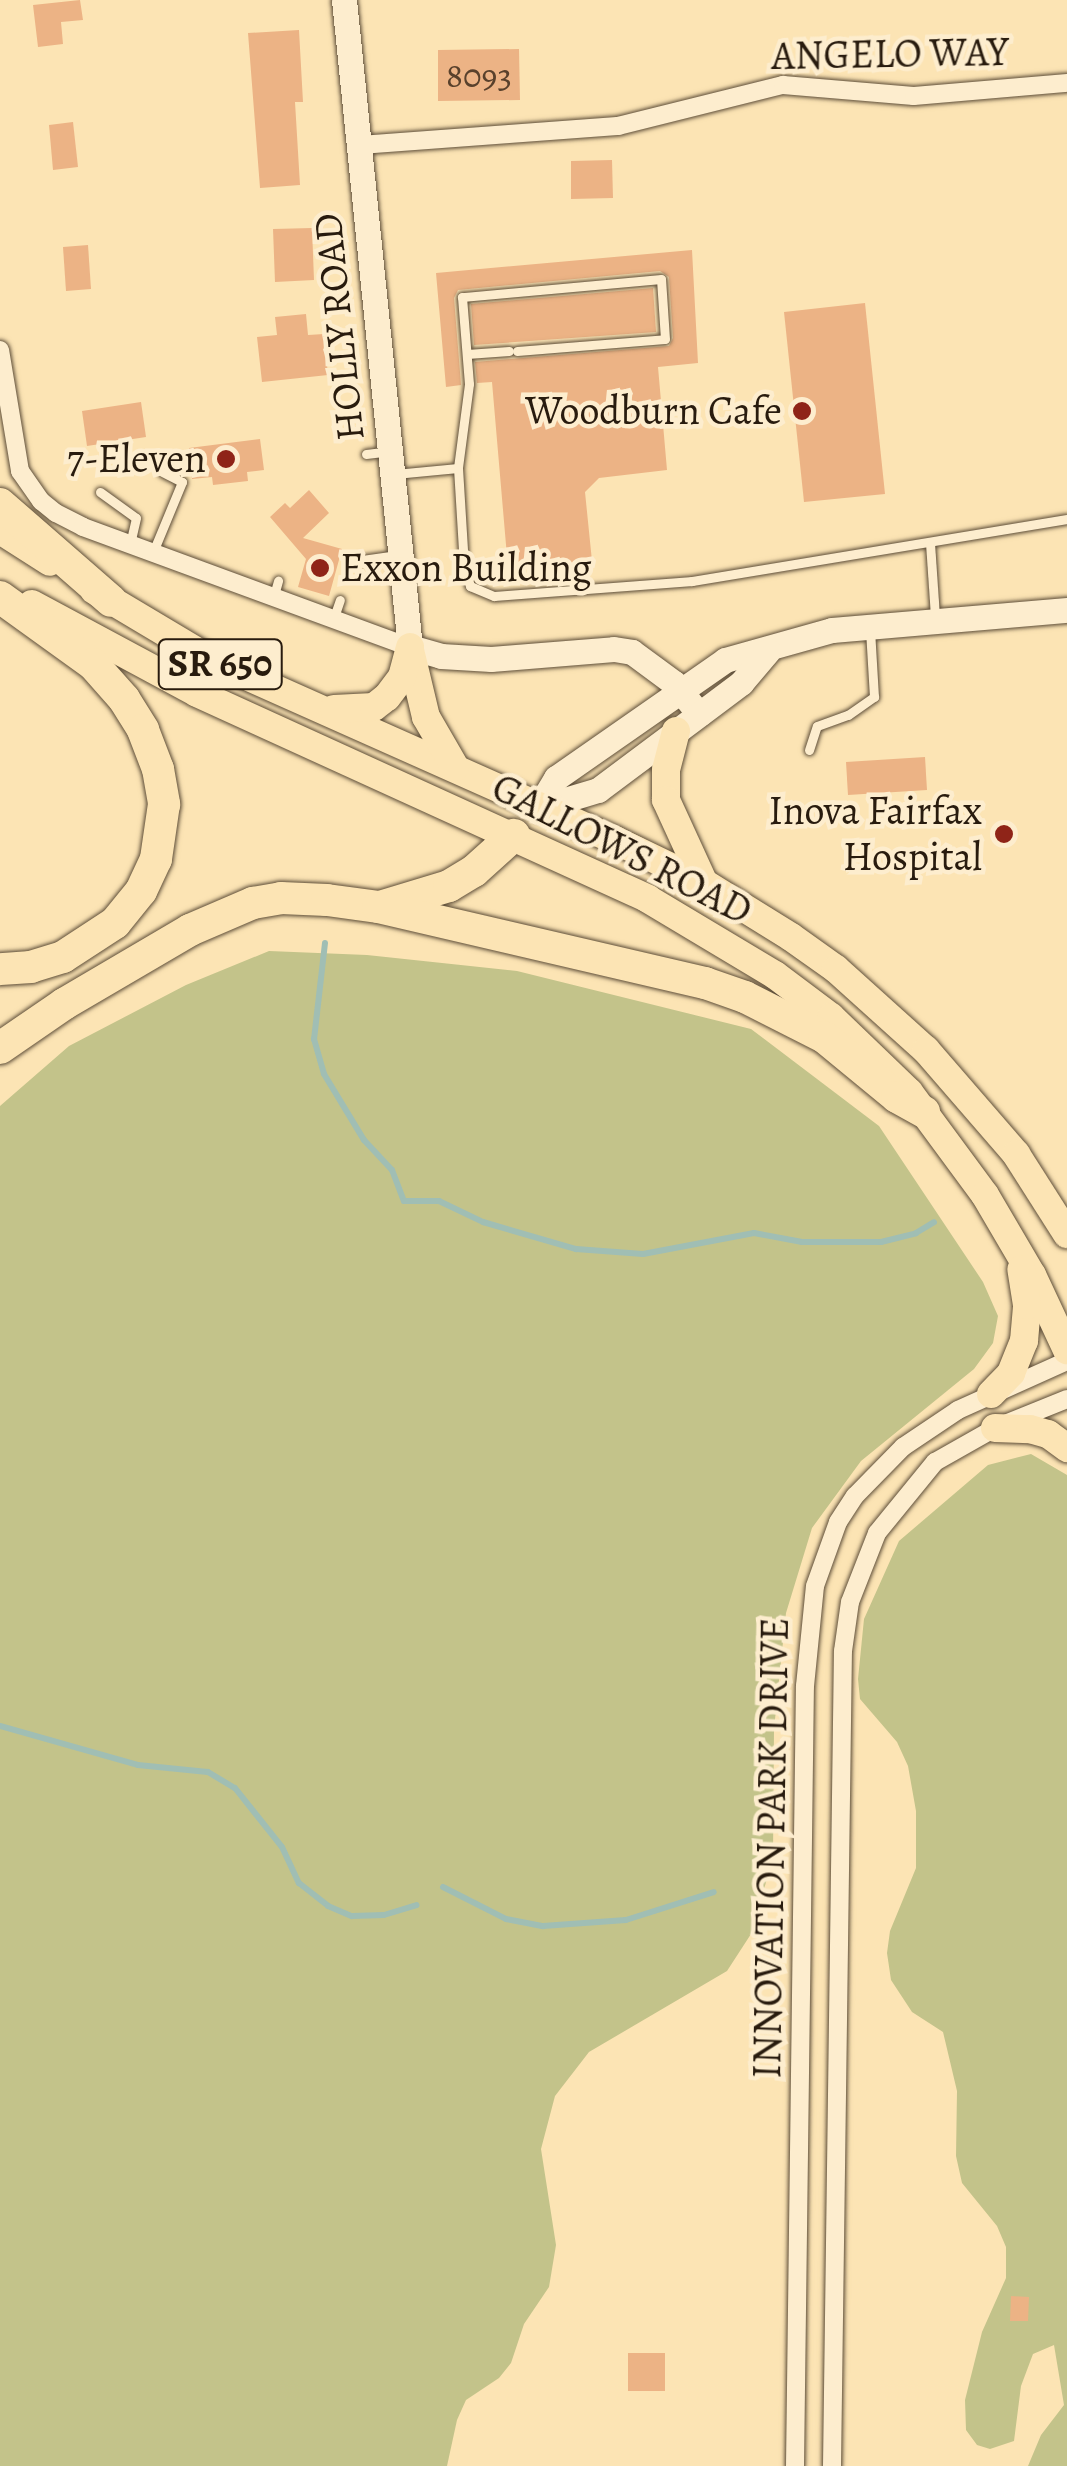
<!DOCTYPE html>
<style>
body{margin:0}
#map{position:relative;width:1067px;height:2466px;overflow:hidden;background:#fce4b4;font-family:Alegreya,serif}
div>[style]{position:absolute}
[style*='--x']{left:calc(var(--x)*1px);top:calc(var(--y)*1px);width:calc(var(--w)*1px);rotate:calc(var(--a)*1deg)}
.green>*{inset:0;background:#c3c38a}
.stream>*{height:6px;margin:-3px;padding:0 3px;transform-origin:3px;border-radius:3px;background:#a0beb4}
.building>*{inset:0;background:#ecb385}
.roads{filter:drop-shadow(0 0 2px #5d4d38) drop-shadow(0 0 2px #5d4d38)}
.lane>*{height:9px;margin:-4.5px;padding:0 4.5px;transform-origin:4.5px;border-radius:4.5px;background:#fdedce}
.street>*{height:18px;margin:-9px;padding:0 9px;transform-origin:9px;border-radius:9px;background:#fdedce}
.secondary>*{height:25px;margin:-12.5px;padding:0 12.5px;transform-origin:12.5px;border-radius:12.5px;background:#fdedce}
.primary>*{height:28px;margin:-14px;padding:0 14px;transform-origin:14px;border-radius:14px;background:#fce4b4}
.highway>*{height:32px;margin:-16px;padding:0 16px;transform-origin:16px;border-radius:16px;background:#fce4b4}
.dots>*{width:28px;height:28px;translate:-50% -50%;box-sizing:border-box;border:5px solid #fdedce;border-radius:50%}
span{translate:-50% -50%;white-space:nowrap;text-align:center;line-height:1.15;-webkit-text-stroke:9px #fdedce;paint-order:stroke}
.number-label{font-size:35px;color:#59412c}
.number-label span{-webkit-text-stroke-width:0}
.shield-label span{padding:2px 8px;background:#fdedce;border:2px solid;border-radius:8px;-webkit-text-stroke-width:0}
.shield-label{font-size:38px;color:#281b0e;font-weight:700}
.street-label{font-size:40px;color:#281b0e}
.poi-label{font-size:40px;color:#281b0e}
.right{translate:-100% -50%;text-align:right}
.left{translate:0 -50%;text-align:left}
</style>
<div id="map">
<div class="green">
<div style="clip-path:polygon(269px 951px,367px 955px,517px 971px,751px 1029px,879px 1126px,983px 1282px,998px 1316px,993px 1343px,974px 1369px,861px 1461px,812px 1528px,786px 1613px,774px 1729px,773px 1858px,751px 1934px,727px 1971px,589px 2052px,555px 2096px,541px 2149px,556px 2245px,549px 2287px,524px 2324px,511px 2363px,499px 2378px,466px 2400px,457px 2420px,447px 2466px,0 2466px,0 1106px,69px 1046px,186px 985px)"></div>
<div style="clip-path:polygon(1031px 1454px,1067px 1475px,1067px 2466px,1028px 2466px,1041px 2435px,1064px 2405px,1054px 2345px,1033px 2354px,1021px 2386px,1014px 2441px,990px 2449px,977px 2445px,966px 2430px,965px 2400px,982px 2332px,1006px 2278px,1006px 2247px,997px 2226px,962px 2183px,956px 2156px,957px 2091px,943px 2032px,912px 2012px,891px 1980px,887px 1953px,890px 1931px,916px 1868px,916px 1811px,908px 1766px,897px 1742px,860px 1699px,858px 1679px,864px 1619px,899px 1541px,988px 1465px)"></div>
</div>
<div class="stream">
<div style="--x:325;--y:943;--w:97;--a:96.5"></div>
<div style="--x:314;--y:1039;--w:36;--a:74"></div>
<div style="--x:324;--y:1074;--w:77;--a:58.8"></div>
<div style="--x:364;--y:1140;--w:41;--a:47"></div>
<div style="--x:392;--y:1170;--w:33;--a:69"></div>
<div style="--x:404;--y:1201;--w:35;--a:0"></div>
<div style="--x:439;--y:1201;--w:49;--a:25.5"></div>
<div style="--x:483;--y:1222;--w:97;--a:16.2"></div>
<div style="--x:576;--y:1249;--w:67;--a:4.3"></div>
<div style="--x:643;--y:1254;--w:113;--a:-10.7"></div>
<div style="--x:754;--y:1233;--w:49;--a:10.6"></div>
<div style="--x:802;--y:1242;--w:79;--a:0"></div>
<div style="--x:881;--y:1242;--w:36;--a:-14"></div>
<div style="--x:916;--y:1233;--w:21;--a:-31"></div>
<div style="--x:0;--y:1726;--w:143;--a:15.8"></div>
<div style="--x:138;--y:1765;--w:70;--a:5.7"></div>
<div style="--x:208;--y:1772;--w:31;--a:31"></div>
<div style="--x:235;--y:1788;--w:75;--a:51.5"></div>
<div style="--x:282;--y:1847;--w:40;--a:65"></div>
<div style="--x:299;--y:1883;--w:37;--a:38"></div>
<div style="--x:328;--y:1906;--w:26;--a:23"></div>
<div style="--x:352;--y:1916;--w:32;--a:-2"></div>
<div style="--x:384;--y:1915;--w:34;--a:-17"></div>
<div style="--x:443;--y:1887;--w:71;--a:26.9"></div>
<div style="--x:506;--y:1919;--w:38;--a:11"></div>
<div style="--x:543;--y:1926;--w:83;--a:-4.1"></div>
<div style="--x:626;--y:1920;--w:92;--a:-17.7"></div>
</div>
<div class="building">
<div style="clip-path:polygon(80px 0,83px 20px,61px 22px,63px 44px,38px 47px,33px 5px)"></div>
<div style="clip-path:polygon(299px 30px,303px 102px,295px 102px,300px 185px,260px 188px,248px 33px)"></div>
<div style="clip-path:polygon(519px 49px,520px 100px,438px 101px,438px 50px)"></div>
<div style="clip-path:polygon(73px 122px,78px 167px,53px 170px,49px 125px)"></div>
<div style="clip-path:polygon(612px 160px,613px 198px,571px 199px,571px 161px)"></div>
<div style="clip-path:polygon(312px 228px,314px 280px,275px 282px,273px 229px)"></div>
<div style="clip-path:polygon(88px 245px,91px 289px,66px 291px,63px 247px)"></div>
<div style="clip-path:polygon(692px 250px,698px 363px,658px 367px,667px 470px,599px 478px,585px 492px,592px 561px,508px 568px,492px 382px,477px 383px,475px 362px,669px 346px,673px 338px,669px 277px,660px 271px,458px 290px,454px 298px,461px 385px,446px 387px,436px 273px)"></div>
<div style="clip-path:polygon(653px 288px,656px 332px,474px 345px,471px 304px)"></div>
<div style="clip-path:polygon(865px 303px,885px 494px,804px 502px,784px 312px)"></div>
<div style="clip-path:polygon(306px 314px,308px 335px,324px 334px,328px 375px,262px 382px,257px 337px,277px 335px,275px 317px)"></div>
<div style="clip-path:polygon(141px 402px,146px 437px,87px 446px,82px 411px)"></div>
<div style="clip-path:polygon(260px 439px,264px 470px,247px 472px,248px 481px,213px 485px,212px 477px,192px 479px,189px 448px)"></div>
<div style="clip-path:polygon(309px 490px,329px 513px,303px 538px,342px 549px,329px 596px,298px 587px,306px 559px,270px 517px,285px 503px,290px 508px)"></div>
<div style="clip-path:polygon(925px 757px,927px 790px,848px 795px,846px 762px)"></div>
<div style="clip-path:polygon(1011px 2296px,1029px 2297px,1028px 2321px,1010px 2321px)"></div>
<div style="clip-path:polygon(628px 2353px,665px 2353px,665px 2391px,628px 2391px)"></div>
</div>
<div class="roads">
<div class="lane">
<div style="--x:517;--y:351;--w:148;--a:-4.6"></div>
<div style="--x:665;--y:339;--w:60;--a:-93.8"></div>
<div style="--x:661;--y:279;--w:200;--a:174.8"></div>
<div style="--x:462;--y:297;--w:87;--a:85.4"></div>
<div style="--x:469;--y:384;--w:85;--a:97.5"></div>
<div style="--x:458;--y:468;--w:97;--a:86.5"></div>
<div style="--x:464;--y:565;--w:22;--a:74"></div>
<div style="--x:470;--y:586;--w:26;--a:23"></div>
<div style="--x:494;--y:596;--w:199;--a:-4.3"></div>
<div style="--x:692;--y:581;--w:380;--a:-9.4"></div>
<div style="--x:467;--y:354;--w:42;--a:-4.1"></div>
<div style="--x:366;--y:454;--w:23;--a:-7"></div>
<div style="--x:395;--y:474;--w:63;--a:-5.4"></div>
<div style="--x:100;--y:492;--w:44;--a:35.8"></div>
<div style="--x:136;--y:518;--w:27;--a:103"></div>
<div style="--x:930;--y:543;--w:74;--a:86.1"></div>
<div style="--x:153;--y:552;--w:76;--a:-67.5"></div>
<div style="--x:182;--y:482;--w:22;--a:-153"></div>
<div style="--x:355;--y:561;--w:41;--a:-8.3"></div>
<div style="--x:274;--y:595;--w:15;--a:-74"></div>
<div style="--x:334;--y:617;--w:18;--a:-71"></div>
<div style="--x:809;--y:750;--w:25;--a:-72"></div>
<div style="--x:817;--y:726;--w:33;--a:-20"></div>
<div style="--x:848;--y:715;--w:32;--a:-35"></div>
<div style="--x:874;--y:697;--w:68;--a:-93.4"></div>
</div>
<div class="street">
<div style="--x:359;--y:145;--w:260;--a:-4.2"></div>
<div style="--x:618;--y:126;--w:170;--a:-14"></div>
<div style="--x:783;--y:85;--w:131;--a:4.8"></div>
<div style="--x:914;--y:96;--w:154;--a:-4.9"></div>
<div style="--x:0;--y:350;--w:123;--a:80.6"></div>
<div style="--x:20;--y:471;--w:37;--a:55"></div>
<div style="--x:41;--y:501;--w:19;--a:39"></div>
<div style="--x:56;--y:513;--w:30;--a:27"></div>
<div style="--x:83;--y:527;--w:348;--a:20.2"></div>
<div style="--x:795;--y:2466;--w:780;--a:-89.27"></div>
<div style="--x:805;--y:1686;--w:100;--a:-84.3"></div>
<div style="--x:815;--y:1586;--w:68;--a:-70.2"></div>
<div style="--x:838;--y:1522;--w:31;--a:-57"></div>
<div style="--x:855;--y:1496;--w:69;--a:-45.6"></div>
<div style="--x:903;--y:1447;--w:66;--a:-33.9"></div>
<div style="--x:958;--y:1410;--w:120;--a:-24.2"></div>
<div style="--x:832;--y:2466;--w:815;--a:-89.23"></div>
<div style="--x:843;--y:1651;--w:49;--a:-81.9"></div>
<div style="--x:850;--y:1602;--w:74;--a:-68.6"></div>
<div style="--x:877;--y:1533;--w:92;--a:-50.8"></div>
<div style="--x:935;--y:1462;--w:69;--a:-29.5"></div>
<div style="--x:995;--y:1428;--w:78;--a:-21.9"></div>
</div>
<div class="secondary">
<div style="--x:344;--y:0;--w:650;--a:84.18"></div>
<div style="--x:410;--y:647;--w:32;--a:16"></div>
<div style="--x:441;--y:656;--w:50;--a:3.4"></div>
<div style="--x:491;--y:659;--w:123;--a:-4.6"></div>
<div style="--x:614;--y:649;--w:18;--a:9"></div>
<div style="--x:632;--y:652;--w:52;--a:36.4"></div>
<div style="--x:674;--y:683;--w:40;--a:51"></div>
<div style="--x:538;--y:808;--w:35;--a:-59"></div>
<div style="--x:556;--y:778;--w:206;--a:-34.9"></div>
<div style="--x:725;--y:660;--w:111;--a:-15.7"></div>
<div style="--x:832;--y:630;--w:236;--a:-4.9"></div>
<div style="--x:538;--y:808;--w:63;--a:-16.7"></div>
<div style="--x:598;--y:790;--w:179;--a:-36.8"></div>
<div style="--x:741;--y:683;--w:42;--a:-49.8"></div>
</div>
<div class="primary">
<div style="--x:0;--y:530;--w:59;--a:32.6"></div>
<div style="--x:94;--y:590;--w:141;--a:30.8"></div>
<div style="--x:215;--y:662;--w:438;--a:24"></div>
<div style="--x:615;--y:840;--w:99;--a:25.8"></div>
<div style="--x:704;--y:883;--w:102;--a:31.8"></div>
<div style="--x:791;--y:937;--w:55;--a:35.4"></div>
<div style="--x:836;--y:969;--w:121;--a:42"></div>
<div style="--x:926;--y:1050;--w:138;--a:49.1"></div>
<div style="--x:1016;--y:1154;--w:95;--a:57.5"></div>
<div style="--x:32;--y:604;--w:187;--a:28.3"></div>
<div style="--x:197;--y:693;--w:496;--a:24.5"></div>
<div style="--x:648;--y:899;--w:148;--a:30.9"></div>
<div style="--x:775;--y:975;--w:70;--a:36.9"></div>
<div style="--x:831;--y:1017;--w:108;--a:43.9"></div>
<div style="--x:909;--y:1092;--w:128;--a:53.6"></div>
<div style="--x:985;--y:1195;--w:93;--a:59.6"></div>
<div style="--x:1032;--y:1275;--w:83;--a:65"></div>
<div style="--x:410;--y:650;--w:69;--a:76.6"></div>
<div style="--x:426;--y:717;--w:58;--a:59.9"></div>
<div style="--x:334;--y:709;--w:40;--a:-2.9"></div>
<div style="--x:374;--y:707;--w:16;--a:-38"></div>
<div style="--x:387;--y:697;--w:25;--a:-53"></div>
<div style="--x:402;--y:677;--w:31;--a:-75"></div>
<div style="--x:676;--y:731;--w:40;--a:104.4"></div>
<div style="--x:666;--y:770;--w:30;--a:90"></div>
<div style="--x:666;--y:800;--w:91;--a:65.4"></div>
<div style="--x:991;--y:1394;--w:29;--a:-46"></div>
<div style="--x:1011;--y:1373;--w:35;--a:-68"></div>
<div style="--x:1024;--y:1341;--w:36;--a:-85"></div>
<div style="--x:1027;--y:1305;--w:36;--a:-99"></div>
<div style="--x:995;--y:1428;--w:35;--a:2"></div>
<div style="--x:1030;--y:1429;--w:19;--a:16"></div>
<div style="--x:1048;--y:1434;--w:24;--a:36"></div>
</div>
<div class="highway">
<div style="--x:0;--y:504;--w:147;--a:41.1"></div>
<div style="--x:0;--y:597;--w:115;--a:35.8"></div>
<div style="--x:93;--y:664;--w:47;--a:48.5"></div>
<div style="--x:124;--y:699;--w:36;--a:58"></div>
<div style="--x:143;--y:730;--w:42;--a:69"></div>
<div style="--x:158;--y:769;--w:36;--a:80"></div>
<div style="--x:164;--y:804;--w:56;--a:98.3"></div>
<div style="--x:156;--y:859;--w:35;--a:115"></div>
<div style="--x:141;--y:891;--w:41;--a:129.1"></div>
<div style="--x:115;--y:923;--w:62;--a:146.8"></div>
<div style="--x:63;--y:957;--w:34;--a:163"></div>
<div style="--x:31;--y:967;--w:31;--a:176"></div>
<div style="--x:383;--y:906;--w:69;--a:-16.9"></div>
<div style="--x:449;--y:886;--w:29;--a:-31"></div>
<div style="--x:474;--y:871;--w:54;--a:-42"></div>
<div style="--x:0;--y:1048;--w:78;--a:-34.5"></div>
<div style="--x:64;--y:1004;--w:146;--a:-30.4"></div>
<div style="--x:190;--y:930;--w:69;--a:-23.2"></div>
<div style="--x:253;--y:903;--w:28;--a:-10"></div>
<div style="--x:281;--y:898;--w:46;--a:2.5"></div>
<div style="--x:327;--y:900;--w:51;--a:7.8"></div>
<div style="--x:378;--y:907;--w:336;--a:13.1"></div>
<div style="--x:705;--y:983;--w:42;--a:19.3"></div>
<div style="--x:745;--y:997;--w:89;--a:26.9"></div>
<div style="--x:824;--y:1037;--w:94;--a:39.4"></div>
<div style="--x:897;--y:1097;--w:31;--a:29"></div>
</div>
</div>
<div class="dots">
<div style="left:802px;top:411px;background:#8f2418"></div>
<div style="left:226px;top:459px;background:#8f2418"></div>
<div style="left:320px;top:568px;background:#8f2418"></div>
<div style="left:1004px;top:834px;background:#8f2418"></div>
</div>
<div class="number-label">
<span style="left:479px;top:75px">8093</span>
</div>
<div class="shield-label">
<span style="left:220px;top:664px">SR 650</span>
</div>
<div class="street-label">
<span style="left:890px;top:54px;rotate:-1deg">ANGELO WAY</span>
<span style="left:339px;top:327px;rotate:-96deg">HOLLY ROAD</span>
<span style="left:622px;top:849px;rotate:27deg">GALLOWS ROAD</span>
<span style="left:771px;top:1848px;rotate:-89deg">INNOVATION PARK DRIVE</span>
</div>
<div class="poi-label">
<span class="right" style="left:782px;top:411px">Woodburn Cafe</span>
<span class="right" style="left:206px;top:459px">7-Eleven</span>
<span class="left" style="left:340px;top:568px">Exxon Building</span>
<span class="right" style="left:982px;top:834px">Inova Fairfax<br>Hospital</span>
</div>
</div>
